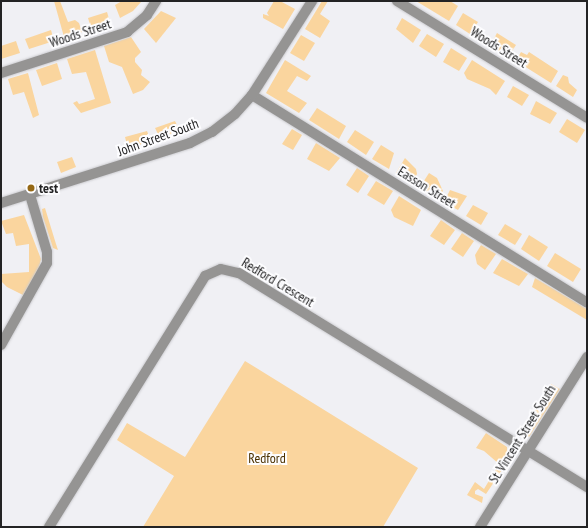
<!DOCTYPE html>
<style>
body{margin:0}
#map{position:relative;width:588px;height:528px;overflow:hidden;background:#f0f0f4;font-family:"PT Sans Narrow",sans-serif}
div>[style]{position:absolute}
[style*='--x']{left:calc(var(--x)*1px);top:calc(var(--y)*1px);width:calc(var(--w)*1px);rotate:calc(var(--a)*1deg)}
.green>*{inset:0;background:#fad59e}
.roads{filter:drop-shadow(0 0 1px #cbcbcf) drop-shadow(0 0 1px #cbcbcf)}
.minor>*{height:10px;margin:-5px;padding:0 5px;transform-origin:5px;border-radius:5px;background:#959493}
.dots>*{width:11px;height:11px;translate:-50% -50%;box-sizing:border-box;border:2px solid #fdfdff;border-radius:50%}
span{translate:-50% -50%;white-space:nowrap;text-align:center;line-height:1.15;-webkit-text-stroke:4px #fdfdff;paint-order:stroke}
.street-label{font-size:14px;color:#232324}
.poi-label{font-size:14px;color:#232324;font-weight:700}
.left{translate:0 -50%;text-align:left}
.park-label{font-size:14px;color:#4b3100}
.frame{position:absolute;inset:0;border:2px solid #232324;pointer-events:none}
</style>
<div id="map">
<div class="green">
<div style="clip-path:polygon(54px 1px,60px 1px,68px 22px,75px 20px,79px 23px,82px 32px,64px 37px)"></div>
<div style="clip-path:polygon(122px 1px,139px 1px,141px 2px,133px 11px,120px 18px,115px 5px)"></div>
<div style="clip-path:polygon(274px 1px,280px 1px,295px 9px,283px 29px,263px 18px,263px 14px,269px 16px,267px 13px)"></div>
<div style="clip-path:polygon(322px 1px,328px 1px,320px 14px,330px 21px,320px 38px,305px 29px)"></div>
<div style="clip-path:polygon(416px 1px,450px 1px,458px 6px,449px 21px)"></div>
<div style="clip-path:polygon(161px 11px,176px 18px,156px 43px,144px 29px)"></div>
<div style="clip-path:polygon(107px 12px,110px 22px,91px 28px,88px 18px)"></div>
<div style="clip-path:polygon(463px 13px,478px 22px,470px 34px,456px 25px)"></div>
<div style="clip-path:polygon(402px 18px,421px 30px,413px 43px,396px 29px)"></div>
<div style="clip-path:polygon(51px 30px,54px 41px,29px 49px,25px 39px)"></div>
<div style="clip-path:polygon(497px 33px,516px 45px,508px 57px,490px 46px)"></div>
<div style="clip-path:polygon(427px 34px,444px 44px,436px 57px,419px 46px)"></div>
<div style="clip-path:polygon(301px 35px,315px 43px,304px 61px,290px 53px)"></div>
<div style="clip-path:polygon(131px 37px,141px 52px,135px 58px,135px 62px,142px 70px,141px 75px,150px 82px,143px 90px,133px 94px,122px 67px,109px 62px,104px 46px)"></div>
<div style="clip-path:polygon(16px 41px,20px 53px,1px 59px,1px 46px)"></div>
<div style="clip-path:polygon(451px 48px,467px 58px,459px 71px,443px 62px)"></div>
<div style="clip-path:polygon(95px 50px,111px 103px,81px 113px,73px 103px,77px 101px,79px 104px,95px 99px,86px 72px,72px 74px,67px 59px)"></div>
<div style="clip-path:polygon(521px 52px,527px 55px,529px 52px,558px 71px,551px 83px,516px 61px)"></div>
<div style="clip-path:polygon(285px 60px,311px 76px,307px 81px,297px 76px,287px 91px,307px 103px,299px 113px,266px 93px)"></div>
<div style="clip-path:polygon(472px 60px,505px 81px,496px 95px,490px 89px,467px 79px,464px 73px)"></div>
<div style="clip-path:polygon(57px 63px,62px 79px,42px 86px,36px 70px)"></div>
<div style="clip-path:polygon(28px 73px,39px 115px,33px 118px,24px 92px,13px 95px,8px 79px)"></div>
<div style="clip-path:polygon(563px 75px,568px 77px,569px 83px,577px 90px,573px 97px,556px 86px)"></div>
<div style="clip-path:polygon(513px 86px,529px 95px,522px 106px,507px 97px)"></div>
<div style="clip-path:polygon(536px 101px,557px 113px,550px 124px,530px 114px)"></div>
<div style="clip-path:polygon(317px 108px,346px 126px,339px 139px,309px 120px)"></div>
<div style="clip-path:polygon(567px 119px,585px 130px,577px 143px,559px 132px)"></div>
<div style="clip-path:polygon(175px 121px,180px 131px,160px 138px,155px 128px)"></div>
<div style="clip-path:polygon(292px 129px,302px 135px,293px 150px,282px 144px)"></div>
<div style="clip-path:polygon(355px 130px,374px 142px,366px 155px,347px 142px)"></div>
<div style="clip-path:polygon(147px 131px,151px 141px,128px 149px,125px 137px)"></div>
<div style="clip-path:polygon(316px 143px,340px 158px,329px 171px,307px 159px)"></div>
<div style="clip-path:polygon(381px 145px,394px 153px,389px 169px,372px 159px)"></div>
<div style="clip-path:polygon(72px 157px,76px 167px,61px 173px,57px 162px)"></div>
<div style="clip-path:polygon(405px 158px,416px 169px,417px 174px,412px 183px,396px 173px)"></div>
<div style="clip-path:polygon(357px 168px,369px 176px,358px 193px,346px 185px)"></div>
<div style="clip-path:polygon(429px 173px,437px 178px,443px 191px,438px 199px,420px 187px)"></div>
<div style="clip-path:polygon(376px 181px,393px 191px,384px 205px,367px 195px)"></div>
<div style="clip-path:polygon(450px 190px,467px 196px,458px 210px,444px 202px)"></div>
<div style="clip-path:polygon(399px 196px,421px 210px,413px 226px,394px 217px,391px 210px)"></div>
<div style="clip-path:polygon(473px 205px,488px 213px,481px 225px,466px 216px)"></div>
<div style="clip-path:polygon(45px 208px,56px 244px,58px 250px,53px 248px,43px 217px,42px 209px)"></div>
<div style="clip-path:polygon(24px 215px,41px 259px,38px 271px,23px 295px,7px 287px,1px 281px,1px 274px,29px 272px,29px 244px,16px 246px,13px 233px,6px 234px,1px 221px)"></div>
<div style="clip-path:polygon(441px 220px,455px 230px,444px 245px,430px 236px)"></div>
<div style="clip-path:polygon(505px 224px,522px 234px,515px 245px,498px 235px)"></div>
<div style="clip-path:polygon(462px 233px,474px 241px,463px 257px,451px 249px)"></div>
<div style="clip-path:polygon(529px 235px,548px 247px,539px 261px,521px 249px)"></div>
<div style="clip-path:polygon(481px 245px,496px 254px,485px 270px,477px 264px,475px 255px)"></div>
<div style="clip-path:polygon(555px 253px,581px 269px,573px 282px,547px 266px)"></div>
<div style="clip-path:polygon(502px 259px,528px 274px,519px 286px,493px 273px)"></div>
<div style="clip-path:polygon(535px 278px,587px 309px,587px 320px,532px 287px)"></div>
<div style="clip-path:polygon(245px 361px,418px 468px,383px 527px,143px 527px,174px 476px,117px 440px,127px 423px,185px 457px)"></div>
<div style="clip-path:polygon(551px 384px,560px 389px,529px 437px,522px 432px)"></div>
<div style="clip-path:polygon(486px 433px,507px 447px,508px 461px,486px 494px,478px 489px,475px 491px,475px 494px,483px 497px,482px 503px,467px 495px,475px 482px,484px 489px,499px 464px,484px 451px,476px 448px)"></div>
</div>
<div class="roads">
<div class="minor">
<div style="--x:397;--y:1;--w:223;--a:31.6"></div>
<div style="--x:1;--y:73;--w:133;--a:-18"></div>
<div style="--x:127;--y:32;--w:26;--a:-40"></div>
<div style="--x:147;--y:15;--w:17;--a:-57"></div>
<div style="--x:252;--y:95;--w:394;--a:31.8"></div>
<div style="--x:1;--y:203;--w:198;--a:-17.6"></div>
<div style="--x:190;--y:143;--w:25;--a:-27"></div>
<div style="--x:212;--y:132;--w:29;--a:-38"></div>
<div style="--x:235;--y:114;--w:25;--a:-48"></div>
<div style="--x:252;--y:95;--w:112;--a:-57.4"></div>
<div style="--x:1;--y:345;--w:94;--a:-60.7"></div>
<div style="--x:47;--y:263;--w:11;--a:-90"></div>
<div style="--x:47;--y:252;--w:59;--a:-106.6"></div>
<div style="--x:49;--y:527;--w:296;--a:-58.1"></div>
<div style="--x:205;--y:276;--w:17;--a:-24"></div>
<div style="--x:221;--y:269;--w:18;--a:13"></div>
<div style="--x:239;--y:273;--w:409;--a:31.6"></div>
<div style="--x:480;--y:527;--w:201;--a:-57.8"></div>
</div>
</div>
<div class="dots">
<div style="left:31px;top:188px;background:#956815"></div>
</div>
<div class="street-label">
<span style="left:80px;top:33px;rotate:-18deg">Woods Street</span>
<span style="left:499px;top:47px;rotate:32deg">Woods Street</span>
<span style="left:158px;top:137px;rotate:-20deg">John Street South</span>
<span style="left:427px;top:187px;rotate:32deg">Easson Street</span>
<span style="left:278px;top:282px;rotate:31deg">Redford Crescent</span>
<span style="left:522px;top:434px;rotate:-58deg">St. Vincent Street South</span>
</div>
<div class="poi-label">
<span class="left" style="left:39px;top:188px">test</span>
</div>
<div class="park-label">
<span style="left:267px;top:458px">Redford</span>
</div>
<div class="frame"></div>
</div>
